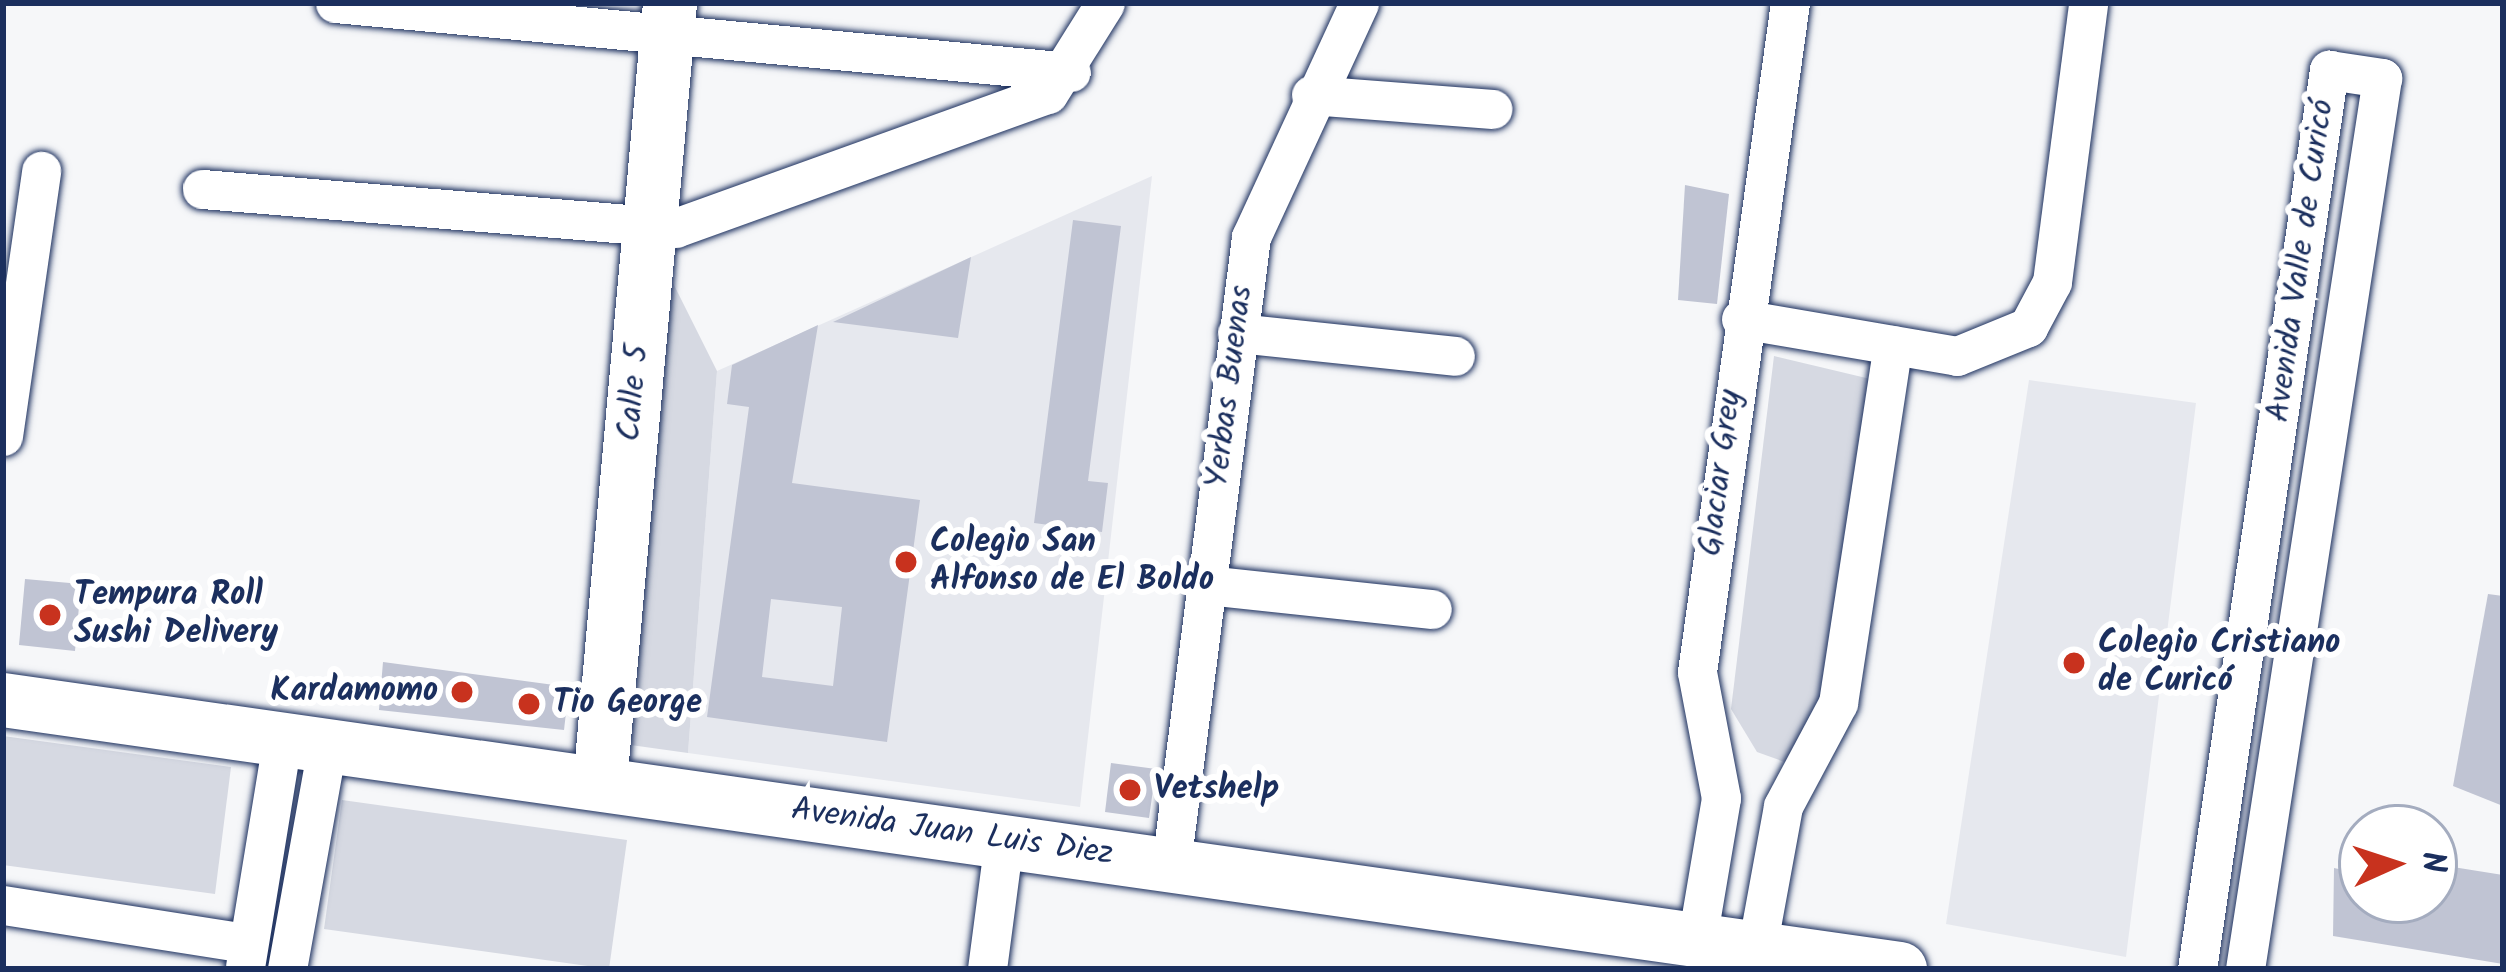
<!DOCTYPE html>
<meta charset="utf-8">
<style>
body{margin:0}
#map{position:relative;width:2506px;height:972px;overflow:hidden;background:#f6f7f9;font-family:Kalam,sans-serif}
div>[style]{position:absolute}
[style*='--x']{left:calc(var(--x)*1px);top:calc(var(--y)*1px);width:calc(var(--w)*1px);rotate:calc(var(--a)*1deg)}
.built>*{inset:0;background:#e6e8ee}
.green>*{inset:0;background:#d6d9e2}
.building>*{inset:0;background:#c0c4d3}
.roads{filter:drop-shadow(0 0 3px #1b2f5e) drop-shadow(0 0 3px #1b2f5e)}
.street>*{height:39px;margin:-19.5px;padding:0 19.5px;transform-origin:19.5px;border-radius:19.5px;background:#fff}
.secondary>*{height:54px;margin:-27px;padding:0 27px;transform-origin:27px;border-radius:27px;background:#fff}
.dots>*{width:33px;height:33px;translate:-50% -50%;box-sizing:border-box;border:6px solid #fff;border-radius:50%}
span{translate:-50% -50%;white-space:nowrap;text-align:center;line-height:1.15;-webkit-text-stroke:12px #fff;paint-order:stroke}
.street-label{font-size:33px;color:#1b2f5e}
.poi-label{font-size:33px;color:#1b2f5e;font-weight:700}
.left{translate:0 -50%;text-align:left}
.right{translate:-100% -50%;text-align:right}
.frame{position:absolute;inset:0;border:6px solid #1b2f5e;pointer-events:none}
.north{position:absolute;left:2338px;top:804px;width:120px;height:120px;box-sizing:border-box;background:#fff;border:3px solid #a4acbf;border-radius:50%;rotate:87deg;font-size:33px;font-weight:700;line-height:48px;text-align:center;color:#1b2f5e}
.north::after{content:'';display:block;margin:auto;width:42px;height:54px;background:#c8321e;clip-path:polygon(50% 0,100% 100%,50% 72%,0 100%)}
</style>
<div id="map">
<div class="built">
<div style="clip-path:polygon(1152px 176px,1080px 807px,688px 753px,717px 371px)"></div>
<div style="clip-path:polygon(2029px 380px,2196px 403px,2126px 957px,1946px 924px)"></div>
</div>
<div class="green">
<div style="clip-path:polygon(664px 265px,717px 371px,688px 753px,602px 741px)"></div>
<div style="clip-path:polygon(1774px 356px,1883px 382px,1839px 740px,1790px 764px,1757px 752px,1731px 709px)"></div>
<div style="clip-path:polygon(3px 736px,231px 767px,215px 894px,3px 865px)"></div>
<div style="clip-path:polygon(342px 800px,627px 840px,609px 969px,324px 929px)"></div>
</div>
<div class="building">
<div style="clip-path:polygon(1685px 185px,1729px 194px,1717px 304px,1678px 300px)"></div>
<div style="clip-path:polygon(1073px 220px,1121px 226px,1088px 481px,1108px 483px,1102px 532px,1034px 523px)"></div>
<div style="clip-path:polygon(971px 257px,958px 338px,833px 322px)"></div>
<div style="clip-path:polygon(evenodd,818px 325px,792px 483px,920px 500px,887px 742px,707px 717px,749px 407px,727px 404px,732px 365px,818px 325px,771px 599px,842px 607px,833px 686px,762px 677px,771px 599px)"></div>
<div style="clip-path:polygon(25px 579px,81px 584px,75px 651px,19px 645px)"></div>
<div style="clip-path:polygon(2488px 594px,2503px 596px,2503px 806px,2453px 786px)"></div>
<div style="clip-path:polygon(383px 662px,569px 687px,564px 730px,379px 710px)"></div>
<div style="clip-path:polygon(1111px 763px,1156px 769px,1149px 818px,1105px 812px)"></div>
<div style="clip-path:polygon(2434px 864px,2503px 875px,2503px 964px,2333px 936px,2334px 868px,2362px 874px,2362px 900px,2434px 900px)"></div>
</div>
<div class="roads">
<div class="street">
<div style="--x:335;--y:3;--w:739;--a:5.36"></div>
<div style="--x:1311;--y:95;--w:182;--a:4.4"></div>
<div style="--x:202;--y:189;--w:475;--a:4.7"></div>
<div style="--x:675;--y:228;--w:396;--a:-19.8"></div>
<div style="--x:1048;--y:94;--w:107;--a:-57.9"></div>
<div style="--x:1741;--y:319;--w:219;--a:9.7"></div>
<div style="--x:1957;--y:356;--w:77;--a:-22.2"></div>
<div style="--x:2028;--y:327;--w:51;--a:-61.9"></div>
<div style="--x:2052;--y:282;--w:281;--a:-82.6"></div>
<div style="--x:1237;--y:333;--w:219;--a:6"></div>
<div style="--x:3;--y:436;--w:268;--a:-81.8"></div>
<div style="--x:1206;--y:585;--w:227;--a:6.1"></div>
<div style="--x:1171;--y:865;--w:633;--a:-82.74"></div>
<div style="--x:1251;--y:237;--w:258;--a:-65.2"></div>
<div style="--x:3;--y:905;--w:247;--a:8.9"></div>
<div style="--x:1697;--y:940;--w:144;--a:-80.4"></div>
<div style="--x:1721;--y:798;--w:128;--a:-100.8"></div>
<div style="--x:1697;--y:672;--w:675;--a:-82.09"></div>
<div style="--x:1757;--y:948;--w:144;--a:-79.6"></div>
<div style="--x:1783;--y:806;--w:117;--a:-61.9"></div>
<div style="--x:1838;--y:703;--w:362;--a:-81.3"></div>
<div style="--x:245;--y:967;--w:234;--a:-80.7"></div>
<div style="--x:287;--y:969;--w:231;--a:-79.8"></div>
<div style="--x:987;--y:969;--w:130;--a:-82.5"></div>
<div style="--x:2197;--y:969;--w:909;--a:-81.65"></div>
<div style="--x:2329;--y:70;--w:54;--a:8.6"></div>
<div style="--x:2382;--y:78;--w:901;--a:98.74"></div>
</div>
<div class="secondary">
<div style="--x:3;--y:700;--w:1916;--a:8.07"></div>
<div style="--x:600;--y:783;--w:783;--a:-84.87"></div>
</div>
</div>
<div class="dots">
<div style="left:906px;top:562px;background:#c8321e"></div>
<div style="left:50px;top:615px;background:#c8321e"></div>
<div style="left:2074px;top:663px;background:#c8321e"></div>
<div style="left:462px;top:692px;background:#c8321e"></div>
<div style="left:529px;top:704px;background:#c8321e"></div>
<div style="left:1130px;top:790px;background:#c8321e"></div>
</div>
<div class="street-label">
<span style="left:2302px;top:261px;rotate:-82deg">Avenida Valle de Curicó</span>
<span style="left:1231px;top:387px;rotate:-83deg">Yerbas Buenas</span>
<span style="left:635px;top:393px;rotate:-85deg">Calle 5</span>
<span style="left:1722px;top:473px;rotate:-83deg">Glaciar Grey</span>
<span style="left:952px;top:833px;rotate:8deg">Avenida Juan Luis Diez</span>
</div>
<div class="poi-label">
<span class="left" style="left:930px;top:562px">Colegio San<br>Alfonso de El Boldo</span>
<span class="left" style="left:74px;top:615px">Tempura Roll<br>Sushi Delivery</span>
<span class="left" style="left:2098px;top:663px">Colegio Cristiano<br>de Curicó</span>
<span class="right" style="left:438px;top:692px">Kardamomo</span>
<span class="left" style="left:553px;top:704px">Tio George</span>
<span class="left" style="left:1154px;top:790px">Vetshelp</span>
</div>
<div class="frame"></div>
<div class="north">N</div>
</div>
